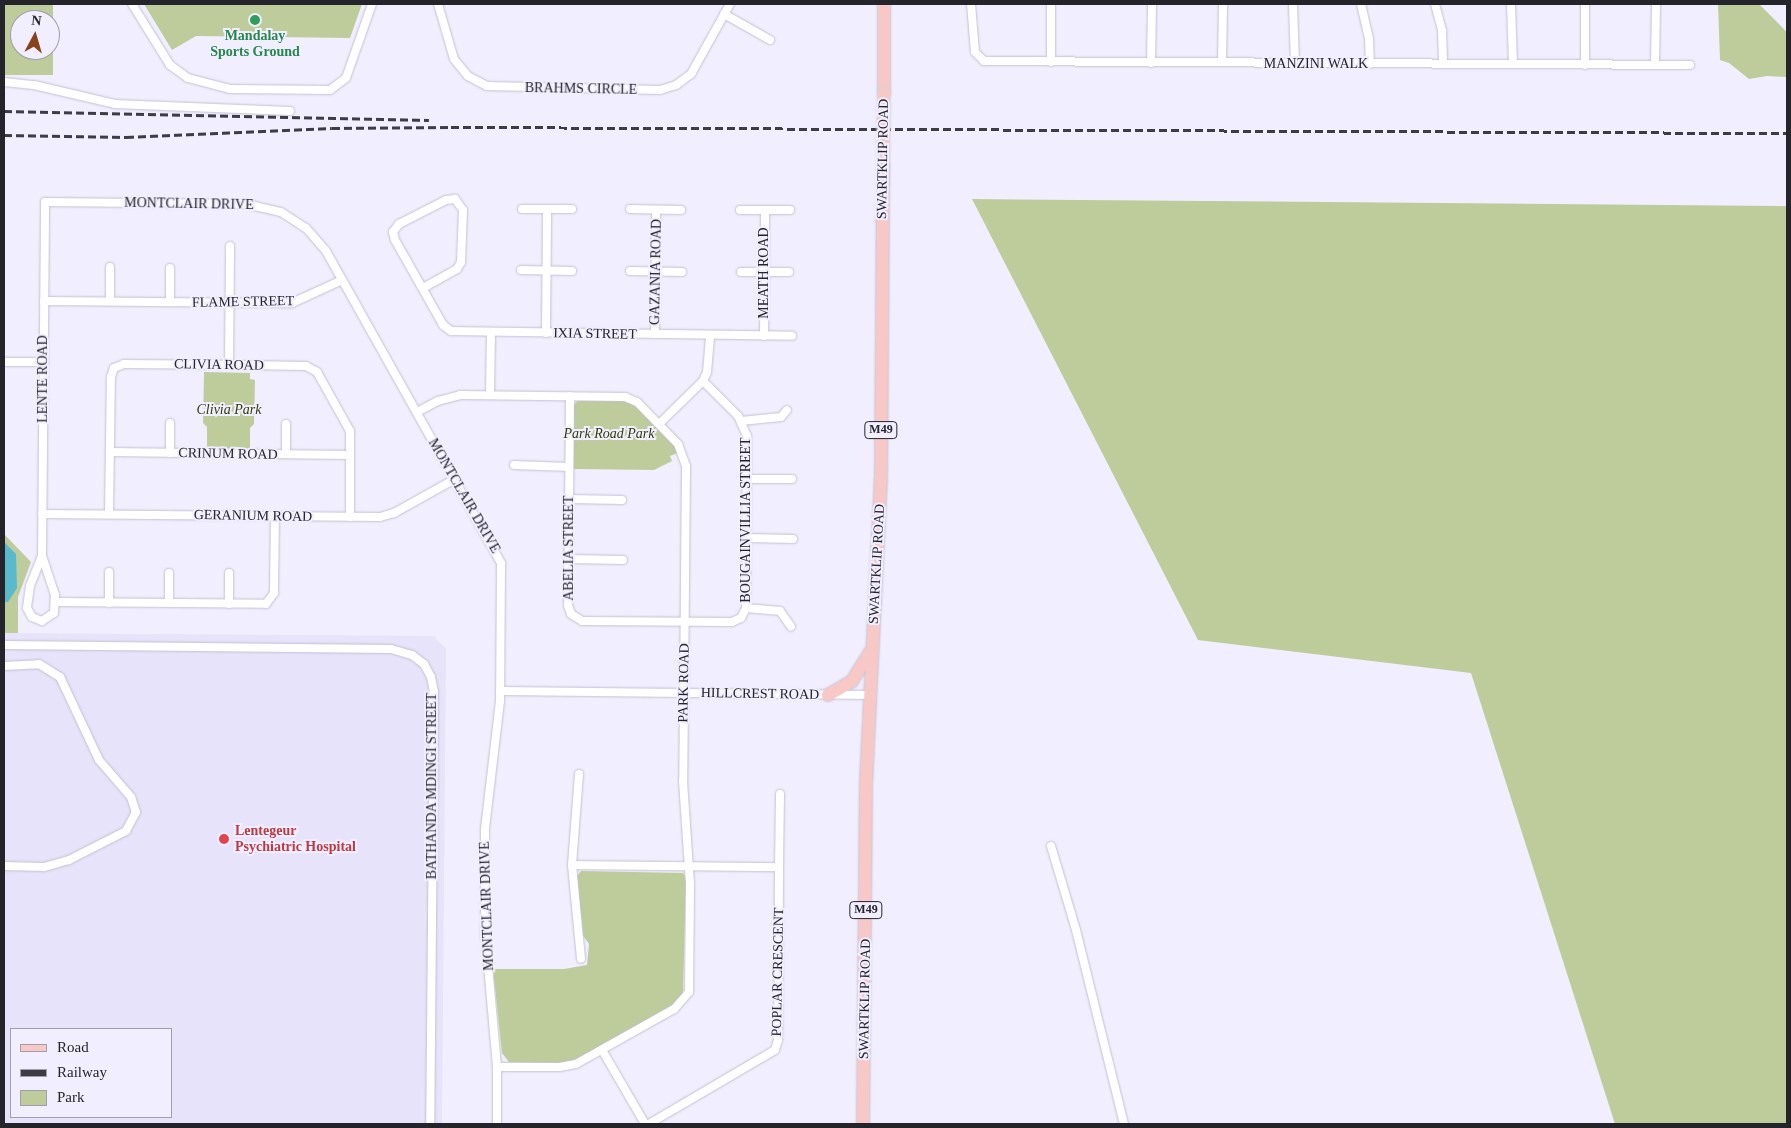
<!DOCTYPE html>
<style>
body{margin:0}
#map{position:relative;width:1791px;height:1128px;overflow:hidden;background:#f1efff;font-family:"Times New Roman",serif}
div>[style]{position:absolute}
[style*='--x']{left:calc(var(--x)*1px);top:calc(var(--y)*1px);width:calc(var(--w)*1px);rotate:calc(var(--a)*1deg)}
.built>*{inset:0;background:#e6e3fa}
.green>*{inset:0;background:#bdcc9a}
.water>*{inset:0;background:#59bacc}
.roads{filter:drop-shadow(0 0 1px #c3c1d1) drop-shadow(0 0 1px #c3c1d1)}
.street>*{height:8px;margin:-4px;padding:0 4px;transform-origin:4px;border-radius:4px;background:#fff}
.primary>*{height:12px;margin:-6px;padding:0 6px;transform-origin:6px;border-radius:6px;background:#f8c8c7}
.rail>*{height:3px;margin-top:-1.5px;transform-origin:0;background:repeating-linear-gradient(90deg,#3d3b43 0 8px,transparent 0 12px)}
.bridges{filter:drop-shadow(0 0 1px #d3d3d4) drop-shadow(0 0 1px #d3d3d4)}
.primary-bridge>*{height:12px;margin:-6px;padding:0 6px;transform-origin:6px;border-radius:6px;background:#f8c8c7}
.dots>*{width:14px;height:14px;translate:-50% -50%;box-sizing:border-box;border:2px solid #f1efff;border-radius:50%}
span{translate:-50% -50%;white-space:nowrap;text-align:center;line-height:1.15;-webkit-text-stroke:4px #f1efff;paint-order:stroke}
.shield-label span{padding:1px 4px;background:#f1efff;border:1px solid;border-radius:4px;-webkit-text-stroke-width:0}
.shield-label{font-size:12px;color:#25242a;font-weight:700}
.leisure-label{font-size:14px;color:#27864d;font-weight:700}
.street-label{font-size:14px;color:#25242a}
.park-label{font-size:14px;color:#313c08;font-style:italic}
.health-label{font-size:14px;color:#be3a42;font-weight:700}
.left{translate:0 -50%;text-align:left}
.frame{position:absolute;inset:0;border:5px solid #25242a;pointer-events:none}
.legend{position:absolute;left:10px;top:1028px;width:162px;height:90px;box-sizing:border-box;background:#f1efff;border:1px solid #9f9eaa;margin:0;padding:6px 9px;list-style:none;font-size:15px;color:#25242a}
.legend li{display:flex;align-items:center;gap:10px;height:25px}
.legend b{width:25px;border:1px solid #9f9eaa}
.north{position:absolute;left:10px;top:10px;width:50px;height:50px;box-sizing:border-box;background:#f1efff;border:1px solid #9f9eaa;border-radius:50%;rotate:6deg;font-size:14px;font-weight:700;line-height:20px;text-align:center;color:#25242a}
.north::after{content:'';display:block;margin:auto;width:18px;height:22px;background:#88431a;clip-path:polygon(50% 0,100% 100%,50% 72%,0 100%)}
</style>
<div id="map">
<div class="built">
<div style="clip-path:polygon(evenodd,4px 633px,434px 636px,446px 649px,442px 1124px,4px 1124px,4px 633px,11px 1029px,171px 1029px,171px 1117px,11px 1117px,11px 1029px)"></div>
</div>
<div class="green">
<div style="clip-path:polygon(evenodd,4px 4px,53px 4px,53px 75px,4px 75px,4px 4px,20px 20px,50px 20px,50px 50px,20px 50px,20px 20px)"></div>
<div style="clip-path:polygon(144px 4px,362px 4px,350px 38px,196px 36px,172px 50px)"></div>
<div style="clip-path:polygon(1718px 4px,1759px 4px,1783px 28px,1787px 33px,1787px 77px,1767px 76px,1749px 79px,1729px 63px,1720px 60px)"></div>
<div style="clip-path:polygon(972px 199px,1787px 206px,1787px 1124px,1615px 1124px,1471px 673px,1198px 640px)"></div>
<div style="clip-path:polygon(204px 372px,250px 373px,250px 379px,255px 380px,254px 424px,250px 428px,250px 448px,207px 448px,207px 427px,203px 423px)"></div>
<div style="clip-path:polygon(578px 400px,626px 400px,634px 404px,680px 452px,670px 456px,672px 461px,654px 470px,573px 469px,574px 405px)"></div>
<div style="clip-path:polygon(4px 534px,31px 562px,18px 597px,18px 633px,4px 633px)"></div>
<div style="clip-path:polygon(581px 871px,683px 873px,686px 878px,683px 994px,674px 1004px,575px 1060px,562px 1063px,509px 1062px,502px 1053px,493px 969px,564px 969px,587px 965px,589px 944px,582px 934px,577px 876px)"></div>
</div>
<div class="water">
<div style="clip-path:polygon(4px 542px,16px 554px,17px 588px,8px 602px,4px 602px)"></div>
</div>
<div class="roads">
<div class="street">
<div style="--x:132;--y:4;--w:72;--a:58.1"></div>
<div style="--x:170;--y:65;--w:22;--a:36"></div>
<div style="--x:188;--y:78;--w:43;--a:14.7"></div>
<div style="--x:230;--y:89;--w:100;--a:0.6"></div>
<div style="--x:330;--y:90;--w:20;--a:-37"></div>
<div style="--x:346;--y:78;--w:78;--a:-70.6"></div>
<div style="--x:438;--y:4;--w:57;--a:73.8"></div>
<div style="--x:454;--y:59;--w:22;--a:51"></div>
<div style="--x:468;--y:76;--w:21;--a:28"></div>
<div style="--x:487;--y:86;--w:173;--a:1.3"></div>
<div style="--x:660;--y:90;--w:17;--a:-17"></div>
<div style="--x:676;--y:85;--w:19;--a:-36"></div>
<div style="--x:691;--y:74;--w:80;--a:-60.9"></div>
<div style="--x:971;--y:4;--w:48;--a:85.2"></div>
<div style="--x:975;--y:52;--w:13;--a:45"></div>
<div style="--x:984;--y:61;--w:706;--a:0.32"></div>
<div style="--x:1293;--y:4;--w:60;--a:88.1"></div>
<div style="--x:1361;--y:4;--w:36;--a:77"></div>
<div style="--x:1369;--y:39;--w:25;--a:88"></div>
<div style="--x:1435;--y:4;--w:28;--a:75"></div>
<div style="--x:1442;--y:31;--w:33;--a:88"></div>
<div style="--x:1511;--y:4;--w:60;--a:88.1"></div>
<div style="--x:1585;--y:4;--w:61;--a:90"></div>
<div style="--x:724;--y:14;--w:53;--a:29.5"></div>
<div style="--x:1051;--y:62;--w:58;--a:-90"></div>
<div style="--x:1222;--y:62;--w:58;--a:-89"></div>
<div style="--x:1151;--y:63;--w:59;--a:-89"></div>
<div style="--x:1655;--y:64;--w:60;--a:-89"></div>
<div style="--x:4;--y:82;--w:30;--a:6"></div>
<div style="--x:34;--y:85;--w:83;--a:13.2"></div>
<div style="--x:115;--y:104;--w:175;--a:2.3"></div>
<div style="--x:522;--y:209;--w:50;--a:0"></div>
<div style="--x:630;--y:209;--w:51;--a:1.1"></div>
<div style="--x:740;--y:210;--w:50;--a:0"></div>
<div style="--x:521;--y:270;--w:51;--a:1.1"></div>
<div style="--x:630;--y:271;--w:52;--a:1.1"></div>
<div style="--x:741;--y:272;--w:48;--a:0"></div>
<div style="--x:423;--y:288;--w:39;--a:-29"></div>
<div style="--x:457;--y:269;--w:8;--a:-60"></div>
<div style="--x:461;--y:262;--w:52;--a:-87.8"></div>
<div style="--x:463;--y:210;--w:14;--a:-126"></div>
<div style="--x:455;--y:199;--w:9;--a:174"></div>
<div style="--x:446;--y:200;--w:53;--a:152.9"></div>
<div style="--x:399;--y:224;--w:10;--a:127"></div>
<div style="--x:393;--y:232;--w:8;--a:76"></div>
<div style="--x:395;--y:240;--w:98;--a:60.5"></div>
<div style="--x:443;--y:325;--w:10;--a:37"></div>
<div style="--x:451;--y:331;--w:341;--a:0.8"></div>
<div style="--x:44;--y:301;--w:248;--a:0.5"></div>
<div style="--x:292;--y:303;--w:55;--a:-24.7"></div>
<div style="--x:110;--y:301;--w:34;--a:-90"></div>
<div style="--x:170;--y:302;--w:34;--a:-90"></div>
<div style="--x:546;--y:333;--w:124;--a:-89.5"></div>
<div style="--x:655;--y:334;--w:124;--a:-89.5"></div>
<div style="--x:764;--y:336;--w:126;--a:-89.5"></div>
<div style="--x:4;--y:362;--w:40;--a:0"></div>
<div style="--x:229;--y:365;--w:119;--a:-89.5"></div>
<div style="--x:490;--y:395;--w:62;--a:-89.1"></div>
<div style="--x:570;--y:396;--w:209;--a:90.5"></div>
<div style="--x:568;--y:605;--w:9;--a:72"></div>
<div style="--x:571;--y:614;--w:13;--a:32"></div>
<div style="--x:582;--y:621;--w:150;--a:0.4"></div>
<div style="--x:732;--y:622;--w:10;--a:-24"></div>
<div style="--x:741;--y:618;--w:11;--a:-63"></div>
<div style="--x:746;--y:608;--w:172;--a:-89.7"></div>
<div style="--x:747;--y:436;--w:22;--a:-114"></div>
<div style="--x:738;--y:416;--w:49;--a:-135"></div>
<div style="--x:417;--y:412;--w:24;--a:-28"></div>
<div style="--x:438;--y:401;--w:23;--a:-15"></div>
<div style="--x:460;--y:395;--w:165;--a:0.7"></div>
<div style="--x:625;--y:397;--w:13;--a:23"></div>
<div style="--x:637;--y:402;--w:59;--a:45.7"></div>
<div style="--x:678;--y:444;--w:23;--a:70"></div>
<div style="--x:686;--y:466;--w:315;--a:90.5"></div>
<div style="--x:683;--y:781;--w:103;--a:86.1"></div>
<div style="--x:690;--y:884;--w:108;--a:90.5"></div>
<div style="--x:689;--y:992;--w:23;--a:131"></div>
<div style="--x:674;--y:1009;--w:112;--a:150.7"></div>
<div style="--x:576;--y:1064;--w:17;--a:170"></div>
<div style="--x:559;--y:1067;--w:62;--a:180"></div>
<div style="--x:741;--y:421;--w:40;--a:-5.7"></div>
<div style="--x:781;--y:417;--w:9;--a:-49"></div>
<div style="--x:659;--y:424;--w:62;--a:-44.3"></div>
<div style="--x:703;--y:381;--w:10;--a:-66"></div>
<div style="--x:707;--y:372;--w:37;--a:-85"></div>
<div style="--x:110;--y:452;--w:240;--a:0.7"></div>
<div style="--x:170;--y:453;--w:30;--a:-90"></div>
<div style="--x:286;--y:454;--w:30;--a:-90"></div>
<div style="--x:514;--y:465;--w:55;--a:2.1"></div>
<div style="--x:746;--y:479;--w:46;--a:0"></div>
<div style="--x:569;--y:499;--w:53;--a:1.1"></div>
<div style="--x:42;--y:514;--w:338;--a:0.5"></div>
<div style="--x:380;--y:517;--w:15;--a:-16"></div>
<div style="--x:394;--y:513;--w:70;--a:-29.1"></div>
<div style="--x:109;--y:514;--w:137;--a:-89.2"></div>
<div style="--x:111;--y:377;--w:9;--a:-72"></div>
<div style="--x:114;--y:368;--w:11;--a:-22"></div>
<div style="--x:124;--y:364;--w:120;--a:0.5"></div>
<div style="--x:244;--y:365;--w:62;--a:0.9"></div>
<div style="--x:306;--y:366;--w:13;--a:29"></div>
<div style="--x:317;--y:372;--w:68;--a:60.8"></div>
<div style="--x:350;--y:431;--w:86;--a:90"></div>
<div style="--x:746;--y:538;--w:47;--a:1.2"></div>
<div style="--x:42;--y:556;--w:32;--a:112"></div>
<div style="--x:30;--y:586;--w:22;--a:98"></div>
<div style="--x:27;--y:608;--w:10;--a:61"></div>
<div style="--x:32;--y:617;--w:11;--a:22"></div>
<div style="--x:42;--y:621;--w:14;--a:-34"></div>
<div style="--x:54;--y:613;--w:18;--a:-87"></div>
<div style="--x:55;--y:595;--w:41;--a:-108.4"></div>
<div style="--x:42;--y:556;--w:354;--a:-89.5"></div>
<div style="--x:45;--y:202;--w:201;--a:0.6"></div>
<div style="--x:246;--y:204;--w:36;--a:13"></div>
<div style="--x:281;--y:212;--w:30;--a:33"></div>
<div style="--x:306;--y:228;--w:30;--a:49"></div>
<div style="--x:326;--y:251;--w:358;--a:60.7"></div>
<div style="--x:501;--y:563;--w:138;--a:90.4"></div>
<div style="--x:500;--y:701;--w:129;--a:96.7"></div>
<div style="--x:485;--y:829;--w:103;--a:90"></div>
<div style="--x:485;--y:932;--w:136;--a:84.9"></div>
<div style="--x:497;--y:1067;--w:57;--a:90"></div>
<div style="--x:569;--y:559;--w:54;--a:1.1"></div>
<div style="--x:55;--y:602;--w:211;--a:0.5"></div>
<div style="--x:266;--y:604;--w:14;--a:-54"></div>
<div style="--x:274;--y:593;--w:77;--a:-89.3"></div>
<div style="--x:109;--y:603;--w:31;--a:-90"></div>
<div style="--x:169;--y:603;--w:30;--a:-90"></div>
<div style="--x:229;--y:604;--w:31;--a:-90"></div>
<div style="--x:746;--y:608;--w:34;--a:5"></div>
<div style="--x:780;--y:611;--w:19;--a:55"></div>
<div style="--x:4;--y:645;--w:387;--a:0.6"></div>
<div style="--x:391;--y:649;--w:22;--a:16"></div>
<div style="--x:412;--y:655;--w:15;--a:37"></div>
<div style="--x:424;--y:664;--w:15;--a:62"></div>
<div style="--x:431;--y:677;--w:15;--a:79"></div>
<div style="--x:434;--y:692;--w:432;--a:90.5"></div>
<div style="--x:4;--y:666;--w:35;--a:-3"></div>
<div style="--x:39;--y:664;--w:25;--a:32"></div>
<div style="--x:60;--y:677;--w:92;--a:64.8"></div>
<div style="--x:99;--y:760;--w:49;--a:49.1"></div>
<div style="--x:131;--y:797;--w:16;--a:72"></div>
<div style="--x:136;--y:812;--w:21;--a:118"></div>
<div style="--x:126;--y:831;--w:64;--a:153"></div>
<div style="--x:69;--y:860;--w:26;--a:164"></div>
<div style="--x:44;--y:867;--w:40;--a:-178.6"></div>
<div style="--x:500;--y:691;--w:371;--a:0.6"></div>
<div style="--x:579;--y:774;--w:91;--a:94.4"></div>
<div style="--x:572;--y:865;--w:94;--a:84.5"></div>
<div style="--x:1051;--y:846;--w:88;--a:73.4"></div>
<div style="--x:1076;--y:930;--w:200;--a:76.1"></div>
<div style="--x:572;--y:865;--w:207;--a:0.6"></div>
<div style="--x:779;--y:867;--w:173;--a:90.3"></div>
<div style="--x:778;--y:1040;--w:10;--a:107"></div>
<div style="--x:775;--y:1050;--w:146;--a:149.6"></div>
<div style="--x:779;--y:867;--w:73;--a:-89.2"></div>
<div style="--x:602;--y:1050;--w:86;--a:59.8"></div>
</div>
<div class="primary">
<div style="--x:884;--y:93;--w:89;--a:-90"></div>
<div style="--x:828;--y:695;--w:28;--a:-30"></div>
<div style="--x:852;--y:681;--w:34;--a:-58"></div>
<div style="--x:863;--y:1124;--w:341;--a:-89.5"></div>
<div style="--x:866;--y:783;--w:306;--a:-87.2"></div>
<div style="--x:881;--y:477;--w:312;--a:-89.6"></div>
</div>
</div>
<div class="rail">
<div style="--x:4;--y:111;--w:425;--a:1.2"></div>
<div style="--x:4;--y:135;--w:122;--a:0.9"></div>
<div style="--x:126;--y:137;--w:206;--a:-2.5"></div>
<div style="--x:332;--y:128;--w:119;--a:-0.5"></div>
<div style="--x:451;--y:127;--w:1336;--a:0.26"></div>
</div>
<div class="bridges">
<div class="primary-bridge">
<div style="--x:883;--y:165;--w:72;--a:-89.2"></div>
</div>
</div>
<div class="dots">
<div style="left:255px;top:20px;background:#2e9e5b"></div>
<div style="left:224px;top:839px;background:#e0444e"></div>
</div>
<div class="shield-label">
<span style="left:881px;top:430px">M49</span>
<span style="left:866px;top:910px">M49</span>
</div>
<div class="leisure-label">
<span style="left:255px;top:44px">Mandalay<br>Sports Ground</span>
</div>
<div class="street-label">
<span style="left:1316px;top:64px">MANZINI WALK</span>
<span style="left:581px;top:89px;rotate:1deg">BRAHMS CIRCLE</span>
<span style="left:883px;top:159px;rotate:-89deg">SWARTKLIP ROAD</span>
<span style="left:189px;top:204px;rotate:1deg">MONTCLAIR DRIVE</span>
<span style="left:656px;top:272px;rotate:-89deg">GAZANIA ROAD</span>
<span style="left:764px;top:273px;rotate:-90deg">MEATH ROAD</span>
<span style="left:243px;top:302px;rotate:-1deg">FLAME STREET</span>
<span style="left:595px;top:334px;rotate:1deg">IXIA STREET</span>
<span style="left:219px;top:365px;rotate:1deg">CLIVIA ROAD</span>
<span style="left:43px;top:379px;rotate:-90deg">LENTE ROAD</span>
<span style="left:228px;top:454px;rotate:1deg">CRINUM ROAD</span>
<span style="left:464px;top:496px;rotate:60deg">MONTCLAIR DRIVE</span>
<span style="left:253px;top:516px;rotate:1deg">GERANIUM ROAD</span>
<span style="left:746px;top:520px;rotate:-90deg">BOUGAINVILLIA STREET</span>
<span style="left:569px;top:548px;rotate:-90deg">ABELIA STREET</span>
<span style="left:877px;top:564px;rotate:-87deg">SWARTKLIP ROAD</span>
<span style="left:684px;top:683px;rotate:-89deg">PARK ROAD</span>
<span style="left:760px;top:694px;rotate:1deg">HILLCREST ROAD</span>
<span style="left:432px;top:786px;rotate:-90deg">BATHANDA MDINGI STREET</span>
<span style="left:487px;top:906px;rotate:-92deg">MONTCLAIR DRIVE</span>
<span style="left:778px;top:972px;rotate:-89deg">POPLAR CRESCENT</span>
<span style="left:865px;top:999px;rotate:-89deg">SWARTKLIP ROAD</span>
</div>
<div class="park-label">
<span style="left:229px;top:410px">Clivia Park</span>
<span style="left:609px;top:434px">Park Road Park</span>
</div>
<div class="health-label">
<span class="left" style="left:235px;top:839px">Lentegeur<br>Psychiatric Hospital</span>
</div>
<div class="frame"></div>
<ul class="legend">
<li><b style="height:6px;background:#f8c8c7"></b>Road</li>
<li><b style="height:6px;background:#3d3b43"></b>Railway</li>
<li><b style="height:14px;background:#bdcc9a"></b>Park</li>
</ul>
<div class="north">N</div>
</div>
